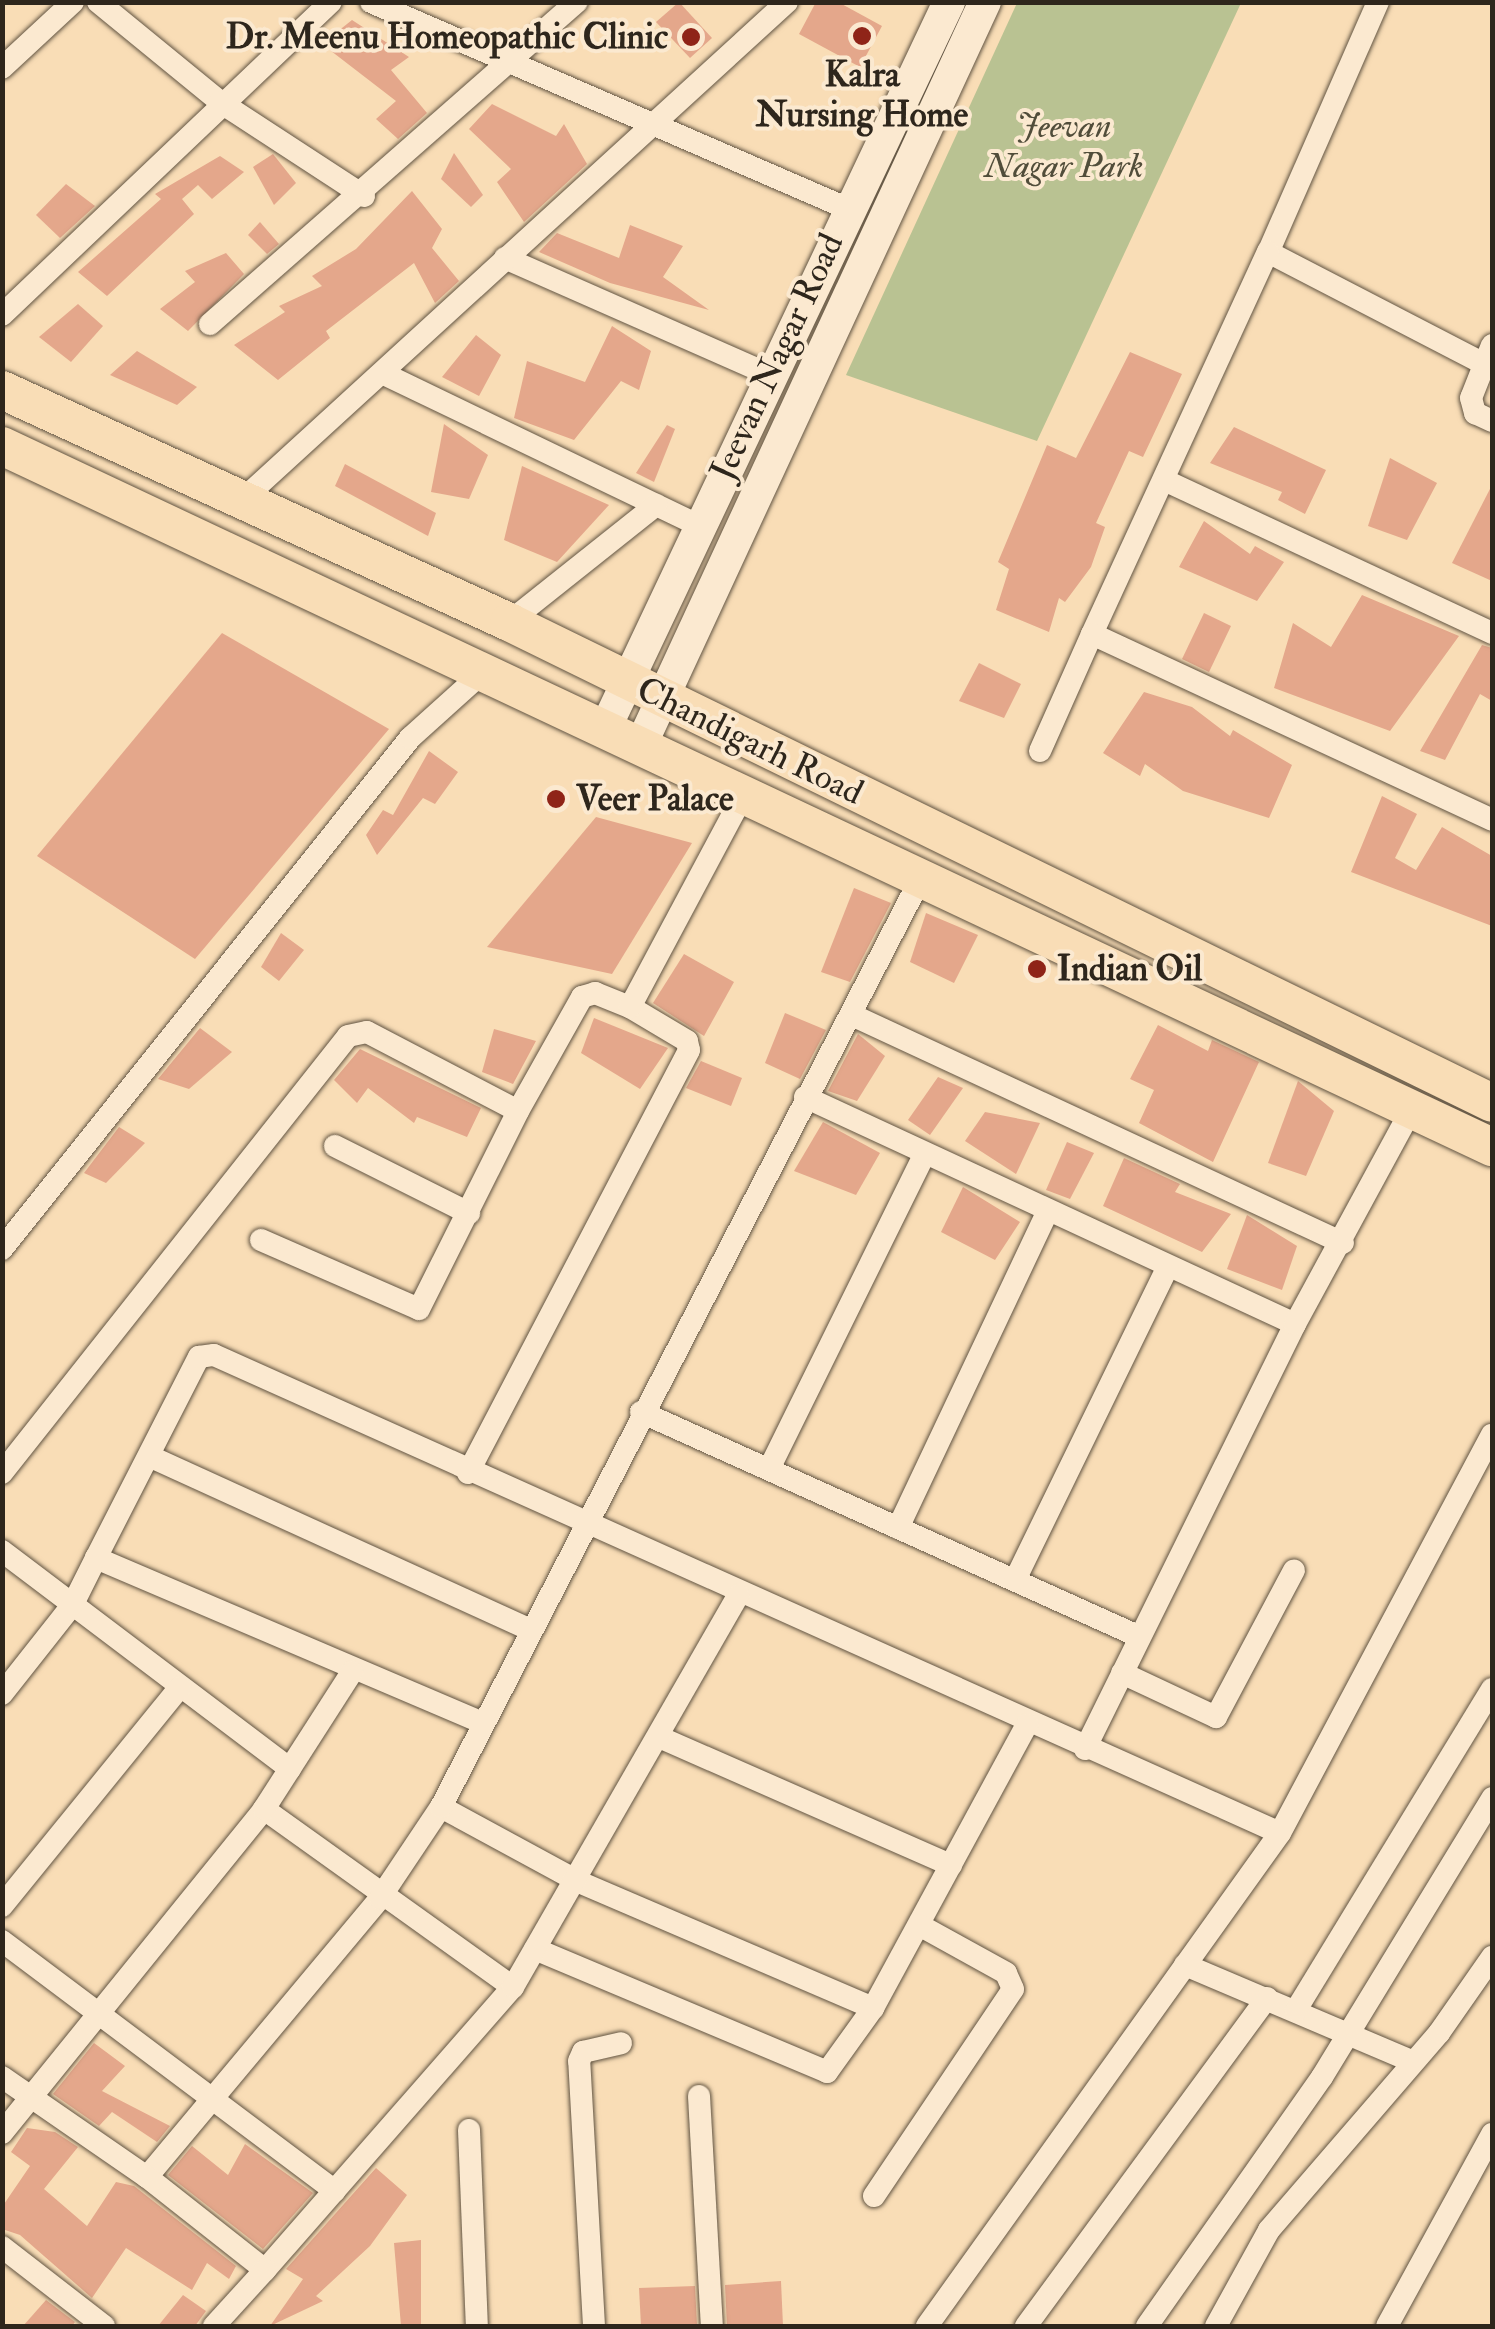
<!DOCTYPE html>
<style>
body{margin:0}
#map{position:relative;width:1495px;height:2329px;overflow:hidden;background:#f9ddb6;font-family:"IM FELL Double Pica",serif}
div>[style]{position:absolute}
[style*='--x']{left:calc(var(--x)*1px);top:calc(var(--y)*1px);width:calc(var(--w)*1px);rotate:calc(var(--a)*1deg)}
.green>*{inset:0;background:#b9c292}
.building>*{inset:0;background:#e4a78b}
.roads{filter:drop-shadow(0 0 2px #615442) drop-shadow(0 0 2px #615442)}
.street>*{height:22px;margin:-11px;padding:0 11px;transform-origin:11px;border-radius:11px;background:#fbe9d0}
.secondary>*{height:32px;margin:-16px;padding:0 16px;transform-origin:16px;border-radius:16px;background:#fbe9d0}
.primary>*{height:38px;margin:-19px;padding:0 19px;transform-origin:19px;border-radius:19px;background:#f9ddb6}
.dots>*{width:28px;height:28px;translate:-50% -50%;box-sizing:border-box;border:5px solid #fbe9d0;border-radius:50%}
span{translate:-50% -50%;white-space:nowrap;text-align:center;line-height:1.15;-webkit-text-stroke:8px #fbe9d0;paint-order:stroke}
.poi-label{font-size:35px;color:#2e261c;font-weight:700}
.right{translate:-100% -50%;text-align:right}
.left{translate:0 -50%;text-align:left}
.park-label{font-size:35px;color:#514d3a;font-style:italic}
.street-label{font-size:35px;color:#2e261c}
.frame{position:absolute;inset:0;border:5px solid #2e261c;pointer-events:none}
</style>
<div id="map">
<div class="green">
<div style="clip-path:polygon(1017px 3px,1241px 3px,1037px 441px,846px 375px)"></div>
</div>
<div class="building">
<div style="clip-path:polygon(679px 2px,712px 38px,690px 58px,656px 22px)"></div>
<div style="clip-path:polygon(816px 2px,838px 2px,882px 26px,860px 67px,799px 34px)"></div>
<div style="clip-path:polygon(352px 20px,409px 57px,391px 70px,427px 113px,398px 139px,376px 119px,396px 101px,322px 44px)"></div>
<div style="clip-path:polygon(492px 104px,556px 136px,564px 124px,587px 164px,524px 222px,497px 182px,511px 169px,469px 129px)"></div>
<div style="clip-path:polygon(454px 153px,483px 195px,471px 207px,441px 179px)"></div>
<div style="clip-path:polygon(273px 154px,296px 183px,274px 205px,253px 167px)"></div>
<div style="clip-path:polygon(220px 156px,244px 172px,212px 199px,198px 185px,182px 199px,194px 214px,107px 296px,78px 272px,161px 199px,155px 194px)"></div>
<div style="clip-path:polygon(66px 184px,95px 206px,60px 238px,36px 215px)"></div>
<div style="clip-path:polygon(412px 191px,442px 229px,432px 248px,459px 281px,435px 303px,414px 263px,326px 331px,330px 338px,278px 380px,234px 345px,285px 312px,279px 306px,322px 286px,312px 276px,356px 249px)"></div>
<div style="clip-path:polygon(260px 222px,279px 244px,267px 254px,248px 235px)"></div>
<div style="clip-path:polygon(630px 225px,683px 246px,663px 277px,709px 310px,610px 283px,539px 252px,557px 233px,619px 258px)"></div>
<div style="clip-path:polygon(226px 253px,244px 274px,188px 331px,160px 309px,195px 282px,185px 271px)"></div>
<div style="clip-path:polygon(78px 304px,103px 326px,71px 362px,39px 337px)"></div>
<div style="clip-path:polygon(612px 326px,651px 351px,639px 390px,621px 381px,574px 440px,514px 418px,527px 361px,585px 382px)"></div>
<div style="clip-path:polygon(476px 335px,501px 355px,479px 396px,442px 377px)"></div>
<div style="clip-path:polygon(137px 351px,197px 387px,177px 405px,110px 375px)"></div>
<div style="clip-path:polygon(1130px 352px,1182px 374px,1143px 457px,1129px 451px,1096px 523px,1105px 527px,1091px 567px,1065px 602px,1059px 598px,1049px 632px,996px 610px,1009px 569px,998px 562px,1047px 445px,1076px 458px)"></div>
<div style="clip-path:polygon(444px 424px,488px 455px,469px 499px,431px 492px)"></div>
<div style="clip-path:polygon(667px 425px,675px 429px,654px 482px,636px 473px)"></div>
<div style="clip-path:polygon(1234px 427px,1326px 470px,1305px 514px,1278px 500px,1282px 492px,1210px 463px)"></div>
<div style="clip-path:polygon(1390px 458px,1437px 483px,1407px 540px,1368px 526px)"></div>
<div style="clip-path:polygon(345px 464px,436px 513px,428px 536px,335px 486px)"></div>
<div style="clip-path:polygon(522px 466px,609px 505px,557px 562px,504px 540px)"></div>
<div style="clip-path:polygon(1492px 485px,1492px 581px,1452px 563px)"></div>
<div style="clip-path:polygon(1204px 521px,1250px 554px,1255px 546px,1284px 562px,1257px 601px,1179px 567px)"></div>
<div style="clip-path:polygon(1362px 595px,1459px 636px,1390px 731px,1274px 688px,1293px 623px,1331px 647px)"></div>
<div style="clip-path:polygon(1204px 613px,1231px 626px,1209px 672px,1182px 659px)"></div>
<div style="clip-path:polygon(222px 633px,389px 729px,195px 959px,37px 856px)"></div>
<div style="clip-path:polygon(1482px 645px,1492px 648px,1492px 701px,1480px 694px,1445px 760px,1420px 751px)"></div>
<div style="clip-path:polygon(979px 663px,1021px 684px,1004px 718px,959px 701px)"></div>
<div style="clip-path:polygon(1144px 692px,1192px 707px,1230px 736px,1233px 730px,1292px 765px,1269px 818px,1183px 791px,1145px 764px,1140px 776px,1103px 753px)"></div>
<div style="clip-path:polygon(429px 751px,458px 772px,435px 804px,423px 798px,377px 855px,366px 835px,383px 810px,393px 815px)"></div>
<div style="clip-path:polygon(1382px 796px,1417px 814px,1395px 858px,1416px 870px,1442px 827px,1492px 856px,1492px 926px,1351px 872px)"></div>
<div style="clip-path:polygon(596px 817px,692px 843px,612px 974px,487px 947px)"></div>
<div style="clip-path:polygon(854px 888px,891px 903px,850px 982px,821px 972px)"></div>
<div style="clip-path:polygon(926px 913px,978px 935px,954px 983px,910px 962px)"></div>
<div style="clip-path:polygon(281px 933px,304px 950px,279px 981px,261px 967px)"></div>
<div style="clip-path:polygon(684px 954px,734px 982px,704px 1036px,653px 1003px)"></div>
<div style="clip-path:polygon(785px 1013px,826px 1030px,800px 1079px,765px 1063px)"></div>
<div style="clip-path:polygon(594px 1018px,668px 1048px,640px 1089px,581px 1053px)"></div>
<div style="clip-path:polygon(1158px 1025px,1208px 1051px,1212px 1040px,1259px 1062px,1213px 1162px,1139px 1123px,1154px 1090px,1130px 1079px)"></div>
<div style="clip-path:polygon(200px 1028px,232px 1052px,189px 1089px,158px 1079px)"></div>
<div style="clip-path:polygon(494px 1029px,536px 1041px,513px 1084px,482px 1072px)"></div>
<div style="clip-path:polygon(858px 1034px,885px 1056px,857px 1101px,828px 1091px)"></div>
<div style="clip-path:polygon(360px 1049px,481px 1108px,467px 1137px,417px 1117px,414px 1123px,368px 1088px,357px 1103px,334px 1080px)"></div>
<div style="clip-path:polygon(701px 1061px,742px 1078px,731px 1106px,686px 1088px)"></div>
<div style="clip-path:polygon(938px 1077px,963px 1088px,930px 1135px,908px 1120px)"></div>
<div style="clip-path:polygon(1298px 1081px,1334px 1111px,1306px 1176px,1268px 1163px)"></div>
<div style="clip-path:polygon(985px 1112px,1040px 1123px,1016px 1174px,965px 1141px)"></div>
<div style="clip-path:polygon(823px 1122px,880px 1153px,856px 1195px,794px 1171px)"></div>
<div style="clip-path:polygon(119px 1127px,145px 1143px,106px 1183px,84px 1173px)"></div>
<div style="clip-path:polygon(1067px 1142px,1094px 1153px,1070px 1199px,1046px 1190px)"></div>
<div style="clip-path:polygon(1124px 1158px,1180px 1184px,1175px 1192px,1231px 1214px,1202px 1252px,1103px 1206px)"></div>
<div style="clip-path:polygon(963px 1187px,1020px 1222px,995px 1260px,941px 1232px)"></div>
<div style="clip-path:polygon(1247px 1215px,1297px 1246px,1282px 1290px,1227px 1269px)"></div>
<div style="clip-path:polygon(94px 2043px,125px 2066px,102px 2091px,170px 2126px,157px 2142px,112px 2112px,99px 2126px,53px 2094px)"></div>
<div style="clip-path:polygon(27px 2128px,55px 2132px,78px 2147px,44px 2189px,87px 2226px,116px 2182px,134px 2186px,236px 2266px,229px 2279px,207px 2263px,192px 2290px,126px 2248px,92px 2298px,20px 2235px,2px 2229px,2px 2207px,30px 2166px,11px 2152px)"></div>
<div style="clip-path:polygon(245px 2144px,313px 2193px,263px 2249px,168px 2175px,192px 2146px,228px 2175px)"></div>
<div style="clip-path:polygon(376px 2168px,407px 2195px,370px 2246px,316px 2296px,323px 2301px,270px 2326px,303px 2279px,286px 2269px)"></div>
<div style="clip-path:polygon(421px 2240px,421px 2326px,401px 2326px,394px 2243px)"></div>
<div style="clip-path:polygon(781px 2281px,783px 2326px,727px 2326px,725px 2285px)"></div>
<div style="clip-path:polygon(695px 2286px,697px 2326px,641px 2326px,639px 2288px)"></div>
<div style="clip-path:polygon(183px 2295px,206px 2311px,195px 2326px,158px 2326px)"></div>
<div style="clip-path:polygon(46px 2300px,75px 2322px,72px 2326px,23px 2326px)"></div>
</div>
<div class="roads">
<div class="street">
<div style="--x:98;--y:2;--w:158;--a:39.3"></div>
<div style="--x:220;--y:102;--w:172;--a:33.1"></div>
<div style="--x:371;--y:2;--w:523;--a:23.43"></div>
<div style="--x:1378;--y:2;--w:273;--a:113.7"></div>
<div style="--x:1268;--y:252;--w:243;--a:27.4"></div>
<div style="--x:2;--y:68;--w:97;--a:-42.9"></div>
<div style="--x:505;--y:258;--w:295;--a:23.8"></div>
<div style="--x:2;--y:315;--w:454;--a:-43.6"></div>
<div style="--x:210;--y:324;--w:488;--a:-41.3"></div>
<div style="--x:1492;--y:345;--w:57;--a:111.6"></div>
<div style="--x:1471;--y:398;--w:16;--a:75"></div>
<div style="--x:1475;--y:413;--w:19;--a:25"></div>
<div style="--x:384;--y:374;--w:355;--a:25.7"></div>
<div style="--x:1164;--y:480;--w:362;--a:25"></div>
<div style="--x:242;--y:500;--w:738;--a:-42.42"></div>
<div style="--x:509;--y:622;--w:188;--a:-38.5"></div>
<div style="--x:1092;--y:634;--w:421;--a:-65.3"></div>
<div style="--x:1040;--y:751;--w:128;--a:-66"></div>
<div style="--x:1092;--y:634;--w:441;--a:24.9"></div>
<div style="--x:854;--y:1016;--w:539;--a:24.9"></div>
<div style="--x:805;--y:1097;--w:540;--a:24.86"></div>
<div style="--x:335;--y:1146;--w:150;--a:26.6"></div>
<div style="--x:261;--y:1240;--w:172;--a:23.6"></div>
<div style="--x:419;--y:1309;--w:221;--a:-63.4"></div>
<div style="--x:2;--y:1249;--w:654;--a:-51.39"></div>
<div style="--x:410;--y:738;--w:96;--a:-42"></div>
<div style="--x:641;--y:1412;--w:547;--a:24.27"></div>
<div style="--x:149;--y:1456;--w:420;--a:24.5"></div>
<div style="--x:769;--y:1469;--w:350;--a:-63.7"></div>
<div style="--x:2;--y:1473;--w:557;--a:-51.63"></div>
<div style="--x:348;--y:1036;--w:19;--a:-12"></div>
<div style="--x:367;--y:1032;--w:170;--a:27.6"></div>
<div style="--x:518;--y:1111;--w:131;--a:-60.7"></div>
<div style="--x:582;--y:997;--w:14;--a:-17"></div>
<div style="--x:595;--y:993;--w:38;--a:22"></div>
<div style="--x:468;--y:1473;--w:477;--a:-62.4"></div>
<div style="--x:689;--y:1050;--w:9;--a:-103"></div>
<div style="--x:687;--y:1041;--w:66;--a:-149.2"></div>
<div style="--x:630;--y:1007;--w:240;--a:-61.9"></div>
<div style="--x:898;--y:1528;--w:351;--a:-64.7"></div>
<div style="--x:2;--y:1551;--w:361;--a:37.1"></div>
<div style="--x:1015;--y:1580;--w:349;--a:-64"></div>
<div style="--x:1122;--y:1673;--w:104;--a:25.1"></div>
<div style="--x:1216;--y:1717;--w:166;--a:-62"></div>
<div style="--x:2;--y:1694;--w:115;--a:-51.7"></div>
<div style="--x:73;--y:1604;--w:51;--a:-63.4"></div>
<div style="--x:483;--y:1723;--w:421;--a:-156.9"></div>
<div style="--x:96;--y:1558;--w:226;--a:-62.9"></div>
<div style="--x:199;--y:1357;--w:15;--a:-8"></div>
<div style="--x:214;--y:1355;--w:1168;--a:24.15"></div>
<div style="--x:659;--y:1737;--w:319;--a:23.7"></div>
<div style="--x:1085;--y:1749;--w:474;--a:-63.7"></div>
<div style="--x:1295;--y:1324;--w:247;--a:-61.5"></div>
<div style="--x:441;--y:1807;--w:157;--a:28.5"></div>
<div style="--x:579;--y:1882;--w:320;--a:23.2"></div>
<div style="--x:873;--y:2008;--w:323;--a:-61.5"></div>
<div style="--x:264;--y:1809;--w:306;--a:35.6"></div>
<div style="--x:2;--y:1906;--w:282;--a:-50.9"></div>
<div style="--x:2;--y:1941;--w:416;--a:36.9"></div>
<div style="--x:535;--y:1949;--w:317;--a:22.8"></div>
<div style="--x:827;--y:2072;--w:79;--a:-54.3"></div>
<div style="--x:1185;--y:1965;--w:246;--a:23"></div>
<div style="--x:1296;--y:2010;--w:376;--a:-58.6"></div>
<div style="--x:2;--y:2077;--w:176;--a:34.6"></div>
<div style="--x:147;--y:2177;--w:363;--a:-50.1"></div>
<div style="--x:380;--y:1898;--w:110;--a:-56.2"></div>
<div style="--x:441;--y:1807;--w:1048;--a:-62.68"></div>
<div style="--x:699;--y:2096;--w:230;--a:86.8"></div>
<div style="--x:469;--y:2130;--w:196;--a:87.7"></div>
<div style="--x:2;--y:2133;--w:417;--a:-51"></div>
<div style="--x:264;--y:1809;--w:163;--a:-57.3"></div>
<div style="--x:147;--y:2177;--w:150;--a:38.2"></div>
<div style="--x:265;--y:2270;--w:376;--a:-48.8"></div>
<div style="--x:513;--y:1987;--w:452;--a:-60.1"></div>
<div style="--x:874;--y:2196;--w:249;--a:-56.1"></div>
<div style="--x:1013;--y:1989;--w:17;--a:-114"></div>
<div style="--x:1006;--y:1973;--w:99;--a:-151.1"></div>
<div style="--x:2;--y:2247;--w:129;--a:37.8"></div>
<div style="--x:214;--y:2326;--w:76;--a:-47.7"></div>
<div style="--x:594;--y:2326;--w:265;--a:-93.2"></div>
<div style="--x:579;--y:2061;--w:10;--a:-66"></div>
<div style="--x:583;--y:2052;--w:39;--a:-13"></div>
<div style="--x:927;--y:2326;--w:606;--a:-54.4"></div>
<div style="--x:1280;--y:1833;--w:451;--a:-62"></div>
<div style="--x:1026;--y:2326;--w:407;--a:-53.7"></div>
<div style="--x:1147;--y:2326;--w:304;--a:-54.9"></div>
<div style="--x:1322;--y:2077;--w:327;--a:-58.6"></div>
<div style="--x:1216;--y:2326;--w:110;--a:-61.1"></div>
<div style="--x:1269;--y:2230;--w:260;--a:-49.2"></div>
<div style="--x:1439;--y:2033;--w:93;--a:-55.1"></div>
<div style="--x:1387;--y:2326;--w:219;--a:-61.3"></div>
</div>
<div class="secondary">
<div style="--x:604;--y:731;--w:807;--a:-64.67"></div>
<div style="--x:641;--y:745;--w:819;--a:-65.16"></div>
</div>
<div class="primary">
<div style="--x:2;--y:390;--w:558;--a:24.59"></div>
<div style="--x:509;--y:622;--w:1094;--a:26.07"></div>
<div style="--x:2;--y:446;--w:1647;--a:25.2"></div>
</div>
</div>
<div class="dots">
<div style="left:862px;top:36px;background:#8f2418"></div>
<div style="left:691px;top:37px;background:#8f2418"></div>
<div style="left:556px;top:799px;background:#8f2418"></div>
<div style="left:1037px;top:969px;background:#8f2418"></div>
</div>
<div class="poi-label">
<span class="right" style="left:668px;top:37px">Dr. Meenu Homeopathic Clinic</span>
<span style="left:862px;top:95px">Kalra<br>Nursing Home</span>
<span class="left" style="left:576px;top:799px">Veer Palace</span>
<span class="left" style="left:1057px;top:969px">Indian Oil</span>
</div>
<div class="park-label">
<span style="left:1064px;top:146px">Jeevan<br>Nagar Park</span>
</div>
<div class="street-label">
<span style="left:777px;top:357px;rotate:-65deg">Jeevan Nagar Road</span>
<span style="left:750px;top:741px;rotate:26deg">Chandigarh Road</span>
</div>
<div class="frame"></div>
</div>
